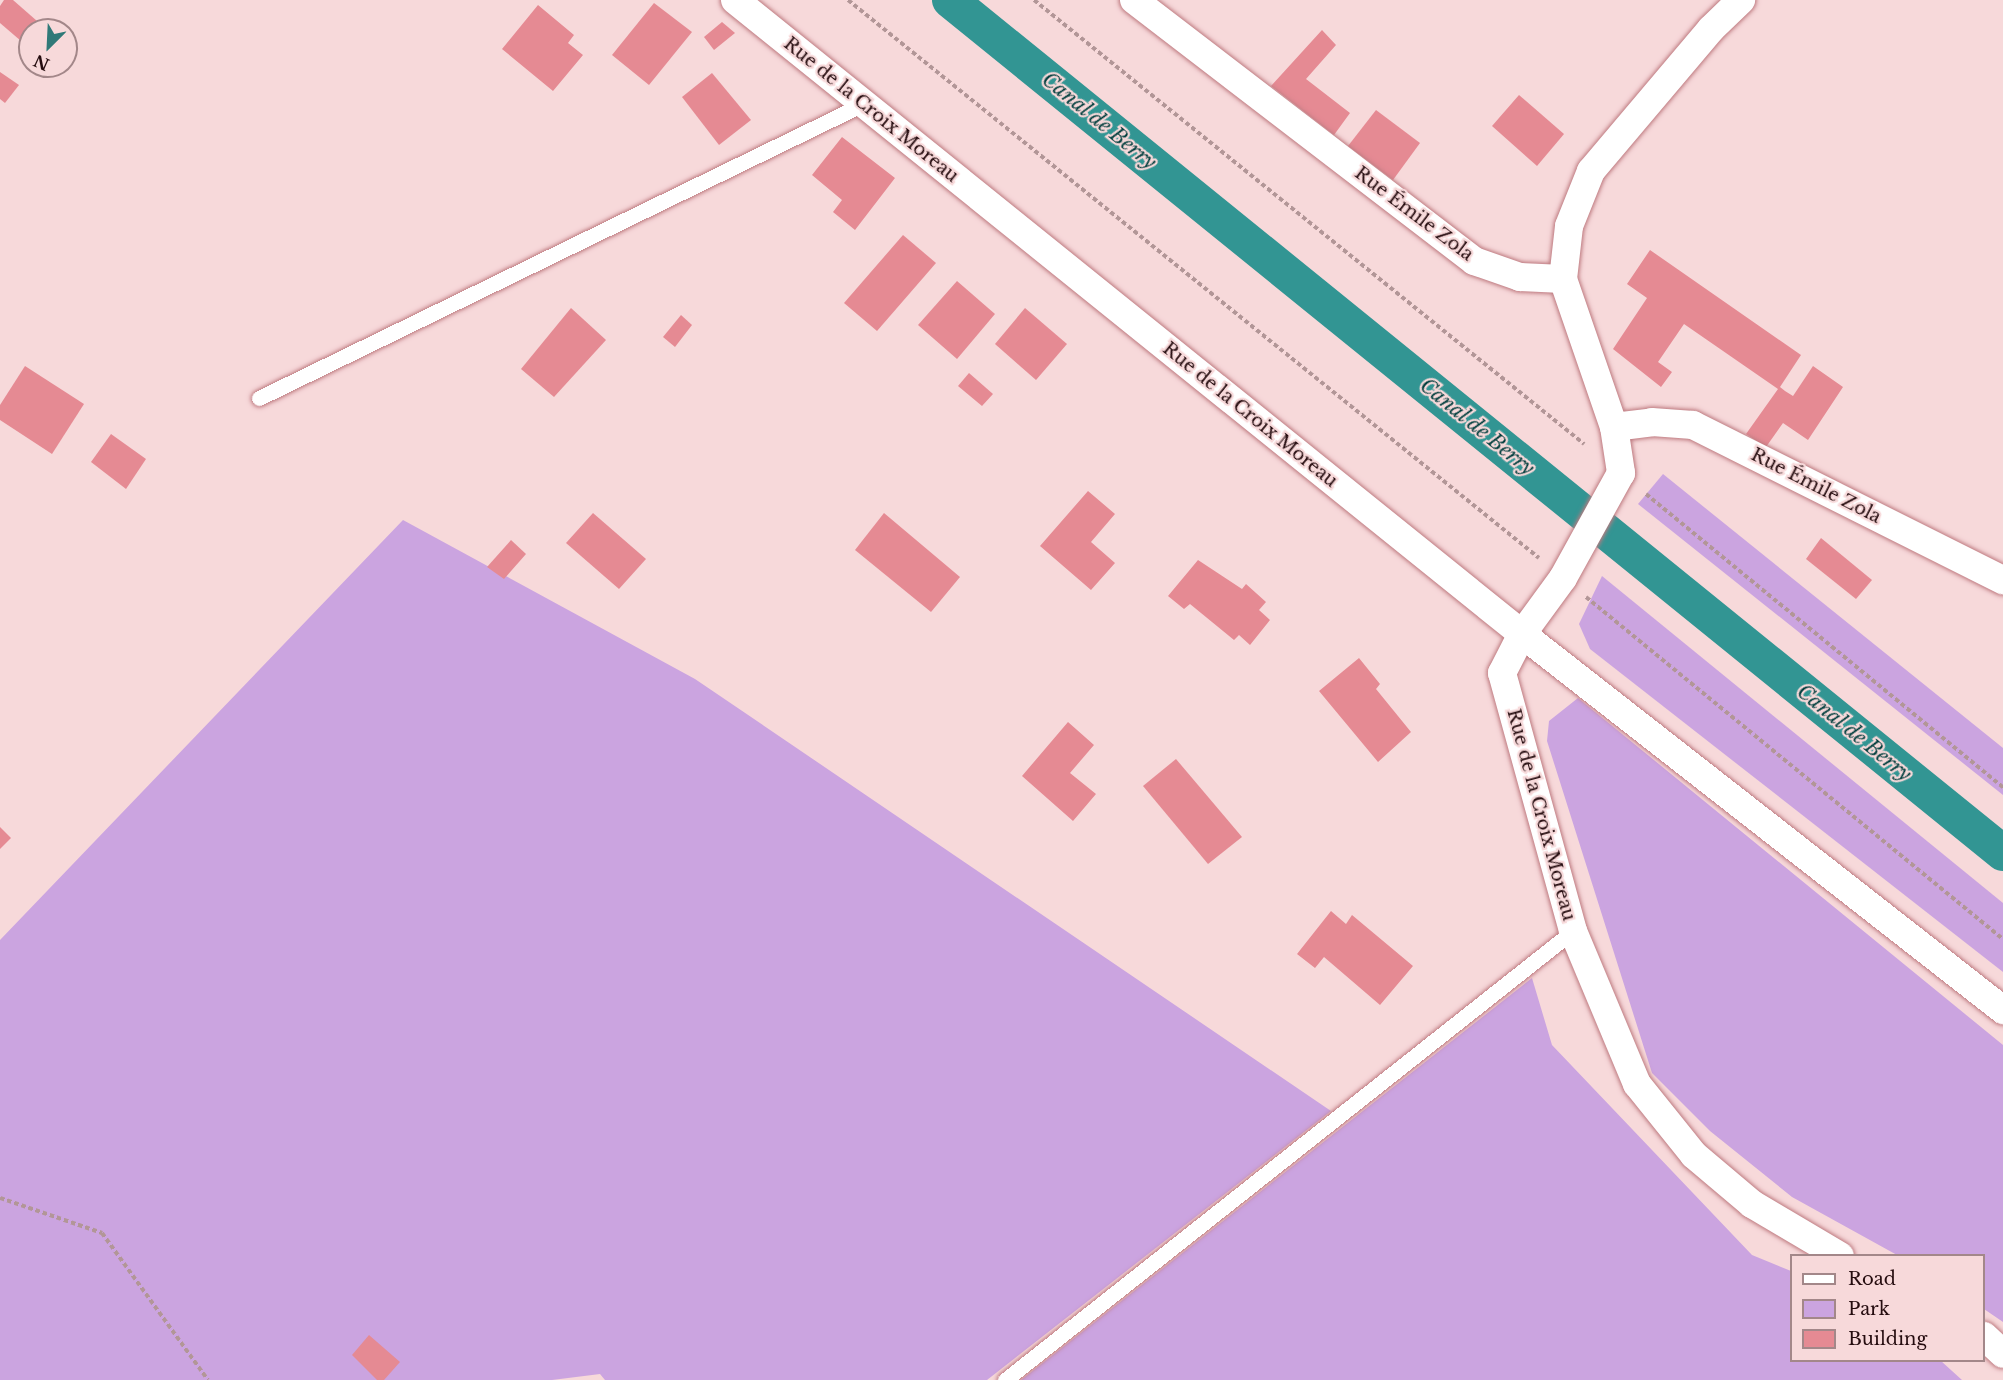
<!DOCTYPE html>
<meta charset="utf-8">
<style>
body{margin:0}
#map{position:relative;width:2003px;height:1380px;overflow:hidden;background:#f7d9da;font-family:"Libre Baskerville",serif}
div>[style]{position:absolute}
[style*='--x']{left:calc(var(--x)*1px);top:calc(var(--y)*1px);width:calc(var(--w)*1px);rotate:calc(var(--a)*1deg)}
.green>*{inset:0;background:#cba4e0}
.canal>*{height:36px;margin:-18px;padding:0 18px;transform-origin:18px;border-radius:18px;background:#329593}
.building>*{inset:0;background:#e58a93}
.path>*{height:4px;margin-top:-2px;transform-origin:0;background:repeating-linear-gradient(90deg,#b29697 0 4.5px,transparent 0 7.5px)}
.roads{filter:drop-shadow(0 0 2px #be7a80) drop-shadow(0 0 2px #be7a80)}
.service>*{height:15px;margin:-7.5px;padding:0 7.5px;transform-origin:7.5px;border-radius:7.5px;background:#fff}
.minor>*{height:28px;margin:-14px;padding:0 14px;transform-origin:14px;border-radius:14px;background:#fff}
span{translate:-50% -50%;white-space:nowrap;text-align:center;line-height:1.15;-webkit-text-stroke:4.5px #f7d9da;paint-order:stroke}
.street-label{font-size:18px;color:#250c0f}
.water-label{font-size:20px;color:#003e3d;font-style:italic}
.legend{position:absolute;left:1790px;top:1254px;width:195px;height:108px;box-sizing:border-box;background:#f7d9da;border:2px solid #a38789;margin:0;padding:8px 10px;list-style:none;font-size:18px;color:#250c0f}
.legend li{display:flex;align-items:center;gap:12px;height:30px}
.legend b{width:30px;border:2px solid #a38789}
.north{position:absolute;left:18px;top:18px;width:60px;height:60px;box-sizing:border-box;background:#f7d9da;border:2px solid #a38789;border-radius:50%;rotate:204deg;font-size:16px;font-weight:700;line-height:24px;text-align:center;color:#250c0f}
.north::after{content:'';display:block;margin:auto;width:21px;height:27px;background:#307978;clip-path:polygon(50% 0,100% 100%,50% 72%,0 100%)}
</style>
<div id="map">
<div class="green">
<div style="clip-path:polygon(1663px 474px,2003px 748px,2003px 795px,1638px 504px)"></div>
<div style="clip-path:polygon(403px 520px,695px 679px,1331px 1111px,987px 1380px,605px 1380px,600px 1374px,552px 1380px,0 1380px,0 940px)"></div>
<div style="clip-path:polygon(1602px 576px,2003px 903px,2003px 972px,1590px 649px,1579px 624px)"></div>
<div style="clip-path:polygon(1578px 698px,2003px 1045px,2003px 1322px,1984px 1309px,1984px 1256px,1897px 1255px,1792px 1197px,1710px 1131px,1652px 1073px,1547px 741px,1549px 721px)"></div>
<div style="clip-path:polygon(1532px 978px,1552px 1045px,1752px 1255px,1791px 1271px,1792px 1360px,1941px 1361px,1962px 1380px,1021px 1380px)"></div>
</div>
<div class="canal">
<div style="--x:950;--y:0;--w:1355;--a:39.01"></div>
</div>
<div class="building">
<div style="clip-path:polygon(4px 0,13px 0,37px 21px,21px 41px,0 23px,0 6px)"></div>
<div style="clip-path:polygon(654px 3px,692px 32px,649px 85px,612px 55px)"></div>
<div style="clip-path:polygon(538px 5px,574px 35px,568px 43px,583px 55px,553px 91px,502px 49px)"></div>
<div style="clip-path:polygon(722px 22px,735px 33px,714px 50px,704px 37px)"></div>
<div style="clip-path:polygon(1322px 30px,1336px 45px,1306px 79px,1350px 113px,1334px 135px,1271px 86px)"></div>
<div style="clip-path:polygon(0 72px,19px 85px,5px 103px,0 99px)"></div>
<div style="clip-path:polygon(712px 73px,751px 120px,719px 145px,682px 97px)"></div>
<div style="clip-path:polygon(1519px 95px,1564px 134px,1537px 166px,1492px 126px)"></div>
<div style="clip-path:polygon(1376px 110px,1420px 143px,1393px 180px,1348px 146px)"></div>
<div style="clip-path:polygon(842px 137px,895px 178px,855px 230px,833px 212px,842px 200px,812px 175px)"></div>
<div style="clip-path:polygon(903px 235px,936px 263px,877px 331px,844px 303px)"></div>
<div style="clip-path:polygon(1650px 250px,1801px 355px,1780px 387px,1785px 391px,1793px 396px,1813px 366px,1843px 387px,1808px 440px,1783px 423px,1766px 447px,1746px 434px,1778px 389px,1684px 324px,1658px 362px,1672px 372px,1661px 387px,1613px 349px,1647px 298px,1627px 284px)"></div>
<div style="clip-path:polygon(957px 281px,995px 314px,957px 359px,918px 325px)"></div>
<div style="clip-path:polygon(571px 308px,606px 340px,554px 397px,521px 369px)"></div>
<div style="clip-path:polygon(1025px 308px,1067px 344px,1036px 380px,995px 344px)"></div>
<div style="clip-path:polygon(681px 315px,692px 325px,675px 347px,663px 337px)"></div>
<div style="clip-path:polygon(25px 366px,84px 404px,52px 454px,0 420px,0 405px)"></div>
<div style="clip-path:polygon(969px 373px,993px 394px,982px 406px,958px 386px)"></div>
<div style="clip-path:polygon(111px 434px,146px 459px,126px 489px,91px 462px)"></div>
<div style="clip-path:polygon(1088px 491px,1115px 514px,1091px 542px,1115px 563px,1091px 590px,1040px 546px)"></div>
<div style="clip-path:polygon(593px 513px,646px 559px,619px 589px,566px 543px)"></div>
<div style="clip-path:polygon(884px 513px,960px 577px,931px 612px,855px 550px)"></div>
<div style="clip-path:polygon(1821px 538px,1872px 580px,1856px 599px,1806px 559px)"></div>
<div style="clip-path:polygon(511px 540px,526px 554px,504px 579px,487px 567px)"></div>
<div style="clip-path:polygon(1198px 560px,1242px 589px,1246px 584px,1266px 602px,1259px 610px,1270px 620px,1250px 645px,1239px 635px,1234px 640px,1190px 604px,1184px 609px,1168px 596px)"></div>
<div style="clip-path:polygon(1359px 658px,1380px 684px,1376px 689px,1411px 732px,1378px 762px,1319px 691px)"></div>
<div style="clip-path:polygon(1068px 722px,1094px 745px,1070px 773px,1096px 794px,1073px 821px,1022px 776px)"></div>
<div style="clip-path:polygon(1176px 759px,1242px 837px,1208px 864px,1143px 786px)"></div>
<div style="clip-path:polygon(0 827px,11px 838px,0 849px)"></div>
<div style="clip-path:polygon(1331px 911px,1346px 924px,1352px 915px,1413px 966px,1380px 1005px,1324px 957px,1315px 968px,1297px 954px)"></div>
<div style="clip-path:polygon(369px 1335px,400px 1362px,384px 1380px,377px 1380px,352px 1355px)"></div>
</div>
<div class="path">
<div style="--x:848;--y:0;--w:888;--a:38.92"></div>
<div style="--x:1034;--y:0;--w:707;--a:38.91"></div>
<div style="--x:1646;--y:494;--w:462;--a:39.4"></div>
<div style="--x:1586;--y:597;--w:539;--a:39.36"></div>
<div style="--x:0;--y:1198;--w:108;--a:18.9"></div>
<div style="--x:102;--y:1233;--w:181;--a:54.2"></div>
</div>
<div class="roads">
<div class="service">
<div style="--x:259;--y:398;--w:672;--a:-25.95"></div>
<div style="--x:1005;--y:1380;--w:724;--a:-38.33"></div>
</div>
<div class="minor">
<div style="--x:735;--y:0;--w:1011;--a:38.85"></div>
<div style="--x:1522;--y:634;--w:44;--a:117.1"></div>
<div style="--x:1502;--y:673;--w:268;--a:74.6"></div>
<div style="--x:1573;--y:931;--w:166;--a:67.3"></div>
<div style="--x:1637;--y:1084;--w:91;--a:51.2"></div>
<div style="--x:1694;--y:1155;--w:76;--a:40.2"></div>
<div style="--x:1752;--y:1204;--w:102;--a:30.6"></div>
<div style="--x:1134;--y:0;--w:429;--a:37.5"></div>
<div style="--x:1474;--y:261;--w:49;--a:19.2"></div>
<div style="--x:1520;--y:277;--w:43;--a:2.7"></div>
<div style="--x:1563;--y:279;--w:157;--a:71"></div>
<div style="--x:1614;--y:427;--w:38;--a:-7"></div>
<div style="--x:1652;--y:422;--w:41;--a:4.2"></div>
<div style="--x:1693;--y:425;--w:347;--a:26.6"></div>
<div style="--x:1563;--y:279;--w:53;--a:-83.5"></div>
<div style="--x:1569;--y:226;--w:59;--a:-68.2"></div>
<div style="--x:1591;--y:171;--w:186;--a:-49.8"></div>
<div style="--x:1711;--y:29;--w:42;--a:-44"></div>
<div style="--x:1614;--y:427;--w:47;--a:81.3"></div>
<div style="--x:1621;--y:473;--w:120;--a:118.9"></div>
<div style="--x:1563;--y:578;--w:69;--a:126.2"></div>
<div style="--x:1522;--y:634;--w:611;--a:38.01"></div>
<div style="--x:1984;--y:1336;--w:26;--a:43"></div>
</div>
</div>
<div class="street-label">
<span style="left:871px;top:110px;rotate:39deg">Rue de la Croix Moreau</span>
<span style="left:1414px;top:214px;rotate:37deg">Rue Émile Zola</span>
<span style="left:1250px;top:415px;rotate:39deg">Rue de la Croix Moreau</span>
<span style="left:1816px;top:486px;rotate:27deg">Rue Émile Zola</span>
<span style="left:1541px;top:815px;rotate:75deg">Rue de la Croix Moreau</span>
</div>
<div class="water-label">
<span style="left:1099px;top:121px;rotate:39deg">Canal de Berry</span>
<span style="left:1477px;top:427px;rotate:39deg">Canal de Berry</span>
<span style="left:1854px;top:733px;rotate:39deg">Canal de Berry</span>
</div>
<ul class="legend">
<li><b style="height:8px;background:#fff"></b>Road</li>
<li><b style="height:16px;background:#cba4e0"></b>Park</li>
<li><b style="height:16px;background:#e58a93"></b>Building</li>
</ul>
<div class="north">N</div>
</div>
